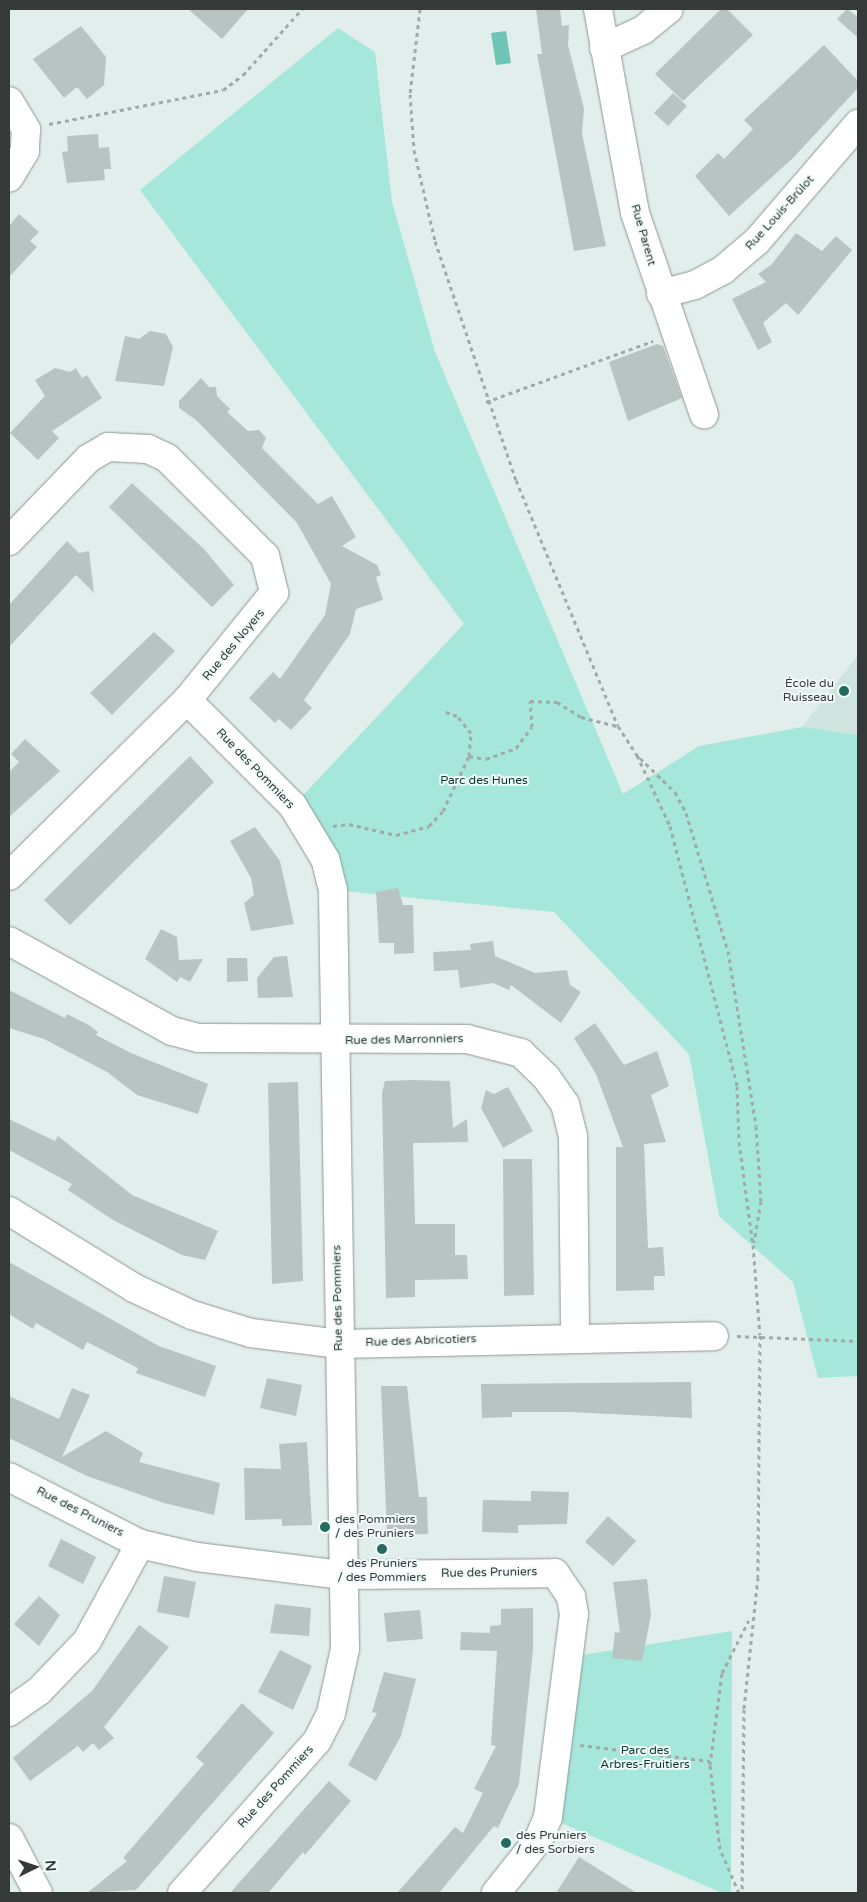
<!DOCTYPE html>
<meta charset="utf-8">
<style>
body{margin:0}
#map{position:relative;width:867px;height:1902px;overflow:hidden;background:#e2eeec;font-family:"Varela Round",sans-serif}
div>[style]{position:absolute}
[style*='--x']{left:calc(var(--x)*1px);top:calc(var(--y)*1px);width:calc(var(--w)*1px);rotate:calc(var(--a)*1deg)}
.built>*{inset:0;background:#cfe4df}
.green>*{inset:0;background:#a5e7da}
.water>*{inset:0;background:#6ec4b5}
.building>*{inset:0;background:#b8c4c1}
.path>*{height:3px;margin-top:-1.5px;transform-origin:0;background:repeating-linear-gradient(90deg,#a1aaa9 0 4px,transparent 0 8px)}
.roads{filter:drop-shadow(0 0 1px #8c9795) drop-shadow(0 0 1px #8c9795)}
.minor>*{height:28px;margin:-14px;padding:0 14px;transform-origin:14px;border-radius:14px;background:#fff}
.dots>*{width:14px;height:14px;translate:-50% -50%;box-sizing:border-box;border:2px solid #f0fcf9;border-radius:50%}
span{translate:-50% -50%;white-space:nowrap;text-align:center;line-height:1.15;-webkit-text-stroke:4px #f0fcf9;paint-order:stroke}
.street-label{font-size:12px;color:#353a39}
.poi-label{font-size:12px;color:#353a39}
.right{translate:-100% -50%;text-align:right}
.left{translate:0 -50%;text-align:left}
.park-label{font-size:12px;color:#0b352f}
.frame{position:absolute;inset:0;border:10px solid #353a39;pointer-events:none}
.north{position:absolute;left:10px;top:1842px;width:50px;height:50px;-webkit-text-stroke:4px #f0fcf9;paint-order:stroke;rotate:86deg;font-size:14px;font-weight:700;line-height:20px;text-align:center;color:#353a39}
.north::after{content:'';display:block;margin:auto;width:18px;height:22px;background:#353a39;clip-path:polygon(50% 0,100% 100%,50% 72%,0 100%)}
</style>
<div id="map">
<div class="built">
<div style="clip-path:polygon(858px 655px,858px 735px,802px 727px)"></div>
</div>
<div class="green">
<div style="clip-path:polygon(338px 28px,375px 52px,392px 202px,435px 352px,623px 794px,699px 746px,802px 727px,858px 735px,858px 1376px,818px 1378px,793px 1282px,719px 1216px,689px 1054px,554px 912px,333px 890px,293px 806px,464px 624px,140px 190px)"></div>
<div style="clip-path:polygon(732px 1631px,731px 1893px,722px 1893px,548px 1817px,569px 1657px)"></div>
</div>
<div class="water">
<div style="clip-path:polygon(506px 31px,511px 63px,496px 65px,491px 33px)"></div>
</div>
<div class="building">
<div style="clip-path:polygon(188px 9px,248px 9px,222px 39px)"></div>
<div style="clip-path:polygon(536px 9px,560px 9px,562px 26px,569px 25px,568px 45px,584px 109px,582px 134px,606px 246px,574px 251px,537px 54px,542px 54px)"></div>
<div style="clip-path:polygon(721px 9px,727px 9px,753px 35px,683px 101px,655px 74px)"></div>
<div style="clip-path:polygon(847px 9px,858px 17px,858px 38px,837px 19px)"></div>
<div style="clip-path:polygon(81px 26px,106px 57px,104px 85px,87px 99px,77px 87px,64px 98px,33px 59px)"></div>
<div style="clip-path:polygon(824px 45px,858px 81px,858px 88px,793px 158px,729px 216px,695px 176px,718px 153px,724px 159px,753px 129px,744px 120px)"></div>
<div style="clip-path:polygon(673px 93px,687px 106px,668px 126px,654px 113px)"></div>
<div style="clip-path:polygon(98px 134px,99px 148px,109px 147px,111px 169px,104px 169px,105px 180px,67px 183px,62px 152px,68px 151px,67px 136px)"></div>
<div style="clip-path:polygon(19px 214px,39px 232px,30px 241px,37px 247px,9px 277px,9px 226px)"></div>
<div style="clip-path:polygon(796px 233px,822px 251px,836px 236px,852px 250px,798px 315px,786px 303px,763px 323px,772px 342px,758px 350px,732px 299px,766px 282px,758px 274px,772px 264px)"></div>
<div style="clip-path:polygon(150px 331px,166px 334px,173px 347px,164px 386px,115px 381px,125px 336px,139px 339px)"></div>
<div style="clip-path:polygon(657px 344px,663px 346px,682px 398px,628px 421px,609px 362px)"></div>
<div style="clip-path:polygon(55px 368px,70px 372px,76px 368px,82px 378px,87px 375px,102px 398px,52px 431px,59px 438px,38px 460px,10px 433px,45px 396px,35px 380px)"></div>
<div style="clip-path:polygon(201px 378px,209px 387px,216px 387px,217px 396px,230px 409px,227px 412px,248px 431px,259px 430px,266px 438px,262px 448px,318px 504px,332px 496px,356px 537px,342px 546px,377px 565px,381px 575px,376px 577px,383px 600px,356px 609px,350px 634px,304px 700px,312px 708px,291px 730px,279px 719px,275px 723px,249px 698px,273px 672px,280px 679px,325px 615px,331px 584px,297px 523px,196px 420px,179px 408px,179px 401px)"></div>
<div style="clip-path:polygon(132px 483px,204px 549px,234px 585px,212px 607px,109px 507px)"></div>
<div style="clip-path:polygon(67px 541px,79px 553px,89px 551px,94px 593px,76px 575px,9px 647px,9px 605px)"></div>
<div style="clip-path:polygon(154px 632px,175px 651px,112px 715px,90px 693px)"></div>
<div style="clip-path:polygon(25px 739px,60px 771px,9px 817px,9px 772px,19px 762px,11px 754px)"></div>
<div style="clip-path:polygon(190px 756px,214px 782px,70px 925px,44px 900px)"></div>
<div style="clip-path:polygon(255px 827px,280px 861px,294px 924px,251px 931px,244px 903px,254px 895px,251px 878px,230px 841px)"></div>
<div style="clip-path:polygon(398px 888px,403px 905px,413px 905px,414px 953px,394px 954px,394px 943px,379px 943px,376px 892px)"></div>
<div style="clip-path:polygon(161px 929px,177px 937px,179px 960px,203px 959px,190px 982px,180px 977px,177px 982px,145px 959px)"></div>
<div style="clip-path:polygon(493px 941px,495px 956px,535px 973px,567px 970px,570px 985px,581px 992px,561px 1023px,511px 985px,509px 990px,493px 983px,460px 988px,458px 970px,434px 971px,433px 952px,471px 950px,470px 944px)"></div>
<div style="clip-path:polygon(287px 956px,293px 997px,258px 998px,257px 978px,274px 957px)"></div>
<div style="clip-path:polygon(227px 958px,247px 958px,248px 981px,227px 982px)"></div>
<div style="clip-path:polygon(9px 990px,65px 1018px,67px 1014px,89px 1025px,98px 1032px,96px 1035px,131px 1053px,208px 1084px,198px 1114px,137px 1095px,107px 1072px,44px 1039px,9px 1028px)"></div>
<div style="clip-path:polygon(595px 1023px,624px 1065px,657px 1051px,669px 1086px,651px 1095px,666px 1142px,644px 1144px,648px 1248px,663px 1247px,665px 1276px,654px 1276px,654px 1290px,616px 1291px,616px 1147px,623px 1147px,596px 1074px,574px 1038px)"></div>
<div style="clip-path:polygon(413px 1080px,450px 1081px,453px 1128px,467px 1119px,468px 1142px,413px 1143px,415px 1224px,455px 1224px,455px 1255px,467px 1255px,468px 1279px,415px 1280px,415px 1297px,386px 1298px,382px 1093px,385px 1081px)"></div>
<div style="clip-path:polygon(298px 1082px,303px 1281px,272px 1284px,268px 1083px)"></div>
<div style="clip-path:polygon(508px 1087px,533px 1131px,503px 1148px,481px 1108px,486px 1090px,494px 1094px)"></div>
<div style="clip-path:polygon(9px 1119px,55px 1141px,58px 1136px,132px 1195px,218px 1231px,205px 1260px,182px 1255px,113px 1220px,68px 1190px,72px 1184px,9px 1150px)"></div>
<div style="clip-path:polygon(503px 1159px,532px 1159px,534px 1295px,504px 1296px)"></div>
<div style="clip-path:polygon(9px 1262px,159px 1346px,216px 1366px,205px 1397px,136px 1373px,138px 1368px,87px 1342px,83px 1350px,36px 1323px,33px 1329px,9px 1314px)"></div>
<div style="clip-path:polygon(267px 1378px,302px 1385px,296px 1416px,260px 1408px)"></div>
<div style="clip-path:polygon(691px 1382px,692px 1418px,569px 1412px,512px 1412px,512px 1417px,482px 1418px,481px 1384px)"></div>
<div style="clip-path:polygon(381px 1386px,407px 1386px,419px 1497px,427px 1497px,428px 1534px,387px 1535px)"></div>
<div style="clip-path:polygon(72px 1388px,90px 1395px,62px 1457px,106px 1431px,143px 1453px,139px 1462px,220px 1483px,214px 1515px,164px 1503px,87px 1476px,9px 1438px,9px 1396px,59px 1419px)"></div>
<div style="clip-path:polygon(307px 1442px,312px 1525px,282px 1526px,282px 1519px,245px 1520px,244px 1468px,281px 1469px,279px 1444px)"></div>
<div style="clip-path:polygon(531px 1491px,569px 1492px,567px 1524px,518px 1525px,518px 1533px,482px 1532px,483px 1500px,531px 1501px)"></div>
<div style="clip-path:polygon(608px 1516px,636px 1541px,613px 1566px,585px 1542px)"></div>
<div style="clip-path:polygon(61px 1539px,96px 1557px,83px 1584px,48px 1566px)"></div>
<div style="clip-path:polygon(164px 1576px,196px 1582px,189px 1618px,157px 1612px)"></div>
<div style="clip-path:polygon(647px 1579px,651px 1615px,642px 1661px,612px 1658px,615px 1632px,620px 1633px,613px 1582px)"></div>
<div style="clip-path:polygon(39px 1596px,60px 1615px,39px 1646px,14px 1624px)"></div>
<div style="clip-path:polygon(275px 1604px,311px 1608px,309px 1636px,270px 1633px)"></div>
<div style="clip-path:polygon(533px 1608px,533px 1650px,519px 1784px,498px 1828px,494px 1826px,439px 1893px,397px 1893px,455px 1827px,463px 1833px,483px 1793px,474px 1789px,496px 1746px,491px 1745px,497px 1651px,460px 1650px,461px 1632px,490px 1633px,490px 1626px,501px 1625px,501px 1609px)"></div>
<div style="clip-path:polygon(420px 1610px,423px 1639px,387px 1642px,384px 1613px)"></div>
<div style="clip-path:polygon(139px 1625px,169px 1647px,104px 1727px,114px 1738px,99px 1750px,93px 1743px,83px 1752px,78px 1746px,30px 1781px,13px 1758px,92px 1691px)"></div>
<div style="clip-path:polygon(280px 1650px,312px 1666px,293px 1710px,258px 1692px)"></div>
<div style="clip-path:polygon(384px 1672px,416px 1679px,401px 1736px,376px 1781px,348px 1765px,377px 1713px,372px 1712px)"></div>
<div style="clip-path:polygon(242px 1703px,274px 1733px,136px 1890px,87px 1893px,127px 1861px,123px 1858px,204px 1764px,196px 1757px)"></div>
<div style="clip-path:polygon(329px 1781px,351px 1801px,305px 1855px,303px 1852px,268px 1893px,230px 1893px)"></div>
<div style="clip-path:polygon(579px 1857px,637px 1893px,556px 1893px)"></div>
</div>
<div class="path">
<div style="--x:420;--y:9;--w:86;--a:96.7"></div>
<div style="--x:410;--y:94;--w:56;--a:85.9"></div>
<div style="--x:414;--y:150;--w:93;--a:77"></div>
<div style="--x:435;--y:241;--w:252;--a:71.3"></div>
<div style="--x:516;--y:480;--w:266;--a:67.5"></div>
<div style="--x:618;--y:726;--w:35;--a:57"></div>
<div style="--x:637;--y:755;--w:78;--a:65.1"></div>
<div style="--x:670;--y:826;--w:268;--a:75.5"></div>
<div style="--x:737;--y:1086;--w:56;--a:88"></div>
<div style="--x:739;--y:1142;--w:104;--a:82.3"></div>
<div style="--x:753;--y:1245;--w:90;--a:85.6"></div>
<div style="--x:760;--y:1335;--w:242;--a:90.5"></div>
<div style="--x:758;--y:1577;--w:133;--a:96.1"></div>
<div style="--x:744;--y:1709;--w:184;--a:90.6"></div>
<div style="--x:49;--y:124;--w:177;--a:-11.1"></div>
<div style="--x:223;--y:90;--w:25;--a:-37"></div>
<div style="--x:243;--y:75;--w:89;--a:-48.2"></div>
<div style="--x:486;--y:402;--w:178;--a:-20.1"></div>
<div style="--x:469;--y:756;--w:17;--a:10"></div>
<div style="--x:486;--y:759;--w:32;--a:-20"></div>
<div style="--x:516;--y:748;--w:26;--a:-53"></div>
<div style="--x:532;--y:727;--w:26;--a:-94"></div>
<div style="--x:530;--y:701;--w:27;--a:2"></div>
<div style="--x:557;--y:702;--w:28;--a:32"></div>
<div style="--x:581;--y:717;--w:38;--a:14"></div>
<div style="--x:640;--y:758;--w:49;--a:44.2"></div>
<div style="--x:675;--y:792;--w:24;--a:62"></div>
<div style="--x:686;--y:813;--w:144;--a:73.1"></div>
<div style="--x:728;--y:951;--w:177;--a:80.9"></div>
<div style="--x:756;--y:1126;--w:75;--a:86.2"></div>
<div style="--x:761;--y:1201;--w:42;--a:99.7"></div>
<div style="--x:333;--y:826;--w:16;--a:-7"></div>
<div style="--x:349;--y:824;--w:48;--a:13.2"></div>
<div style="--x:396;--y:835;--w:34;--a:-15"></div>
<div style="--x:429;--y:826;--w:21;--a:-47"></div>
<div style="--x:443;--y:811;--w:61;--a:-64.7"></div>
<div style="--x:469;--y:756;--w:23;--a:-85"></div>
<div style="--x:471;--y:733;--w:22;--a:-129"></div>
<div style="--x:457;--y:716;--w:12;--a:-160"></div>
<div style="--x:737;--y:1336;--w:121;--a:2.4"></div>
<div style="--x:580;--y:1745;--w:131;--a:7"></div>
<div style="--x:739;--y:1893;--w:48;--a:-113.4"></div>
<div style="--x:720;--y:1849;--w:85;--a:-96.8"></div>
<div style="--x:710;--y:1765;--w:93;--a:-82.6"></div>
<div style="--x:722;--y:1673;--w:59;--a:-63"></div>
</div>
<div class="roads">
<div class="minor">
<div style="--x:598;--y:9;--w:207;--a:79.7"></div>
<div style="--x:635;--y:213;--w:213;--a:71.1"></div>
<div style="--x:604;--y:48;--w:43;--a:-24.8"></div>
<div style="--x:643;--y:30;--w:33;--a:-39"></div>
<div style="--x:9;--y:101;--w:33;--a:59"></div>
<div style="--x:26;--y:129;--w:22;--a:93"></div>
<div style="--x:25;--y:151;--w:31;--a:121"></div>
<div style="--x:661;--y:294;--w:35;--a:-15"></div>
<div style="--x:695;--y:285;--w:32;--a:-28"></div>
<div style="--x:723;--y:270;--w:45;--a:-40.5"></div>
<div style="--x:757;--y:241;--w:155;--a:-49.2"></div>
<div style="--x:9;--y:541;--w:115;--a:-46.1"></div>
<div style="--x:89;--y:458;--w:22;--a:-30"></div>
<div style="--x:108;--y:447;--w:40;--a:2.9"></div>
<div style="--x:148;--y:449;--w:21;--a:25"></div>
<div style="--x:167;--y:458;--w:139;--a:45"></div>
<div style="--x:265;--y:556;--w:38;--a:76"></div>
<div style="--x:274;--y:593;--w:138;--a:129.1"></div>
<div style="--x:187;--y:700;--w:250;--a:135.3"></div>
<div style="--x:9;--y:941;--w:186;--a:28.9"></div>
<div style="--x:172;--y:1031;--w:27;--a:15"></div>
<div style="--x:198;--y:1038;--w:269;--a:0.2"></div>
<div style="--x:467;--y:1039;--w:56;--a:14.5"></div>
<div style="--x:521;--y:1053;--w:35;--a:44"></div>
<div style="--x:546;--y:1077;--w:33;--a:55"></div>
<div style="--x:565;--y:1104;--w:34;--a:76"></div>
<div style="--x:573;--y:1137;--w:199;--a:89.4"></div>
<div style="--x:9;--y:1211;--w:147;--a:31.6"></div>
<div style="--x:134;--y:1288;--w:64;--a:25"></div>
<div style="--x:192;--y:1315;--w:62;--a:17"></div>
<div style="--x:251;--y:1333;--w:89;--a:7.1"></div>
<div style="--x:339;--y:1344;--w:375;--a:-1.2"></div>
<div style="--x:9;--y:1477;--w:147;--a:27.1"></div>
<div style="--x:140;--y:1544;--w:58;--a:12.8"></div>
<div style="--x:197;--y:1557;--w:145;--a:7.1"></div>
<div style="--x:341;--y:1575;--w:214;--a:-0.5"></div>
<div style="--x:555;--y:1573;--w:29;--a:56"></div>
<div style="--x:571;--y:1597;--w:17;--a:80"></div>
<div style="--x:574;--y:1614;--w:205;--a:97.3"></div>
<div style="--x:548;--y:1817;--w:25;--a:113"></div>
<div style="--x:538;--y:1840;--w:68;--a:128.4"></div>
<div style="--x:9;--y:1712;--w:37;--a:-35"></div>
<div style="--x:39;--y:1691;--w:69;--a:-46.2"></div>
<div style="--x:87;--y:1641;--w:111;--a:-61.3"></div>
<div style="--x:9;--y:1838;--w:62;--a:62.2"></div>
<div style="--x:182;--y:1893;--w:203;--a:-48.4"></div>
<div style="--x:317;--y:1741;--w:31;--a:-63"></div>
<div style="--x:331;--y:1713;--w:66;--a:-77.7"></div>
<div style="--x:345;--y:1649;--w:759;--a:-90.91"></div>
<div style="--x:333;--y:890;--w:32;--a:-104"></div>
<div style="--x:325;--y:859;--w:62;--a:-121.1"></div>
<div style="--x:293;--y:806;--w:150;--a:-135"></div>
</div>
</div>
<div class="dots">
<div style="left:844px;top:691px;background:#236a5f"></div>
<div style="left:325px;top:1527px;background:#236a5f"></div>
<div style="left:382px;top:1549px;background:#236a5f"></div>
<div style="left:506px;top:1843px;background:#236a5f"></div>
</div>
<div class="street-label">
<span style="left:780px;top:213px;rotate:-48deg">Rue Louis-Brûlot</span>
<span style="left:643px;top:235px;rotate:74deg">Rue Parent</span>
<span style="left:234px;top:645px;rotate:-50deg">Rue des Noyers</span>
<span style="left:255px;top:769px;rotate:46deg">Rue des Pommiers</span>
<span style="left:404px;top:1040px;rotate:-1deg">Rue des Marronniers</span>
<span style="left:338px;top:1298px;rotate:-91deg">Rue des Pommiers</span>
<span style="left:421px;top:1341px;rotate:-2deg">Rue des Abricotiers</span>
<span style="left:80px;top:1512px;rotate:27deg">Rue des Pruniers</span>
<span style="left:489px;top:1573px;rotate:-1deg">Rue des Pruniers</span>
<span style="left:276px;top:1787px;rotate:-48deg">Rue des Pommiers</span>
</div>
<div class="poi-label">
<span class="right" style="left:834px;top:691px">École du<br>Ruisseau</span>
<span class="left" style="left:335px;top:1527px">des Pommiers<br>/ des Pruniers</span>
<span style="left:382px;top:1571px">des Pruniers<br>/ des Pommiers</span>
<span class="left" style="left:516px;top:1843px">des Pruniers<br>/ des Sorbiers</span>
</div>
<div class="park-label">
<span style="left:484px;top:781px">Parc des Hunes</span>
<span style="left:645px;top:1758px">Parc des<br>Arbres-Fruitiers</span>
</div>
<div class="frame"></div>
<div class="north">N</div>
</div>
